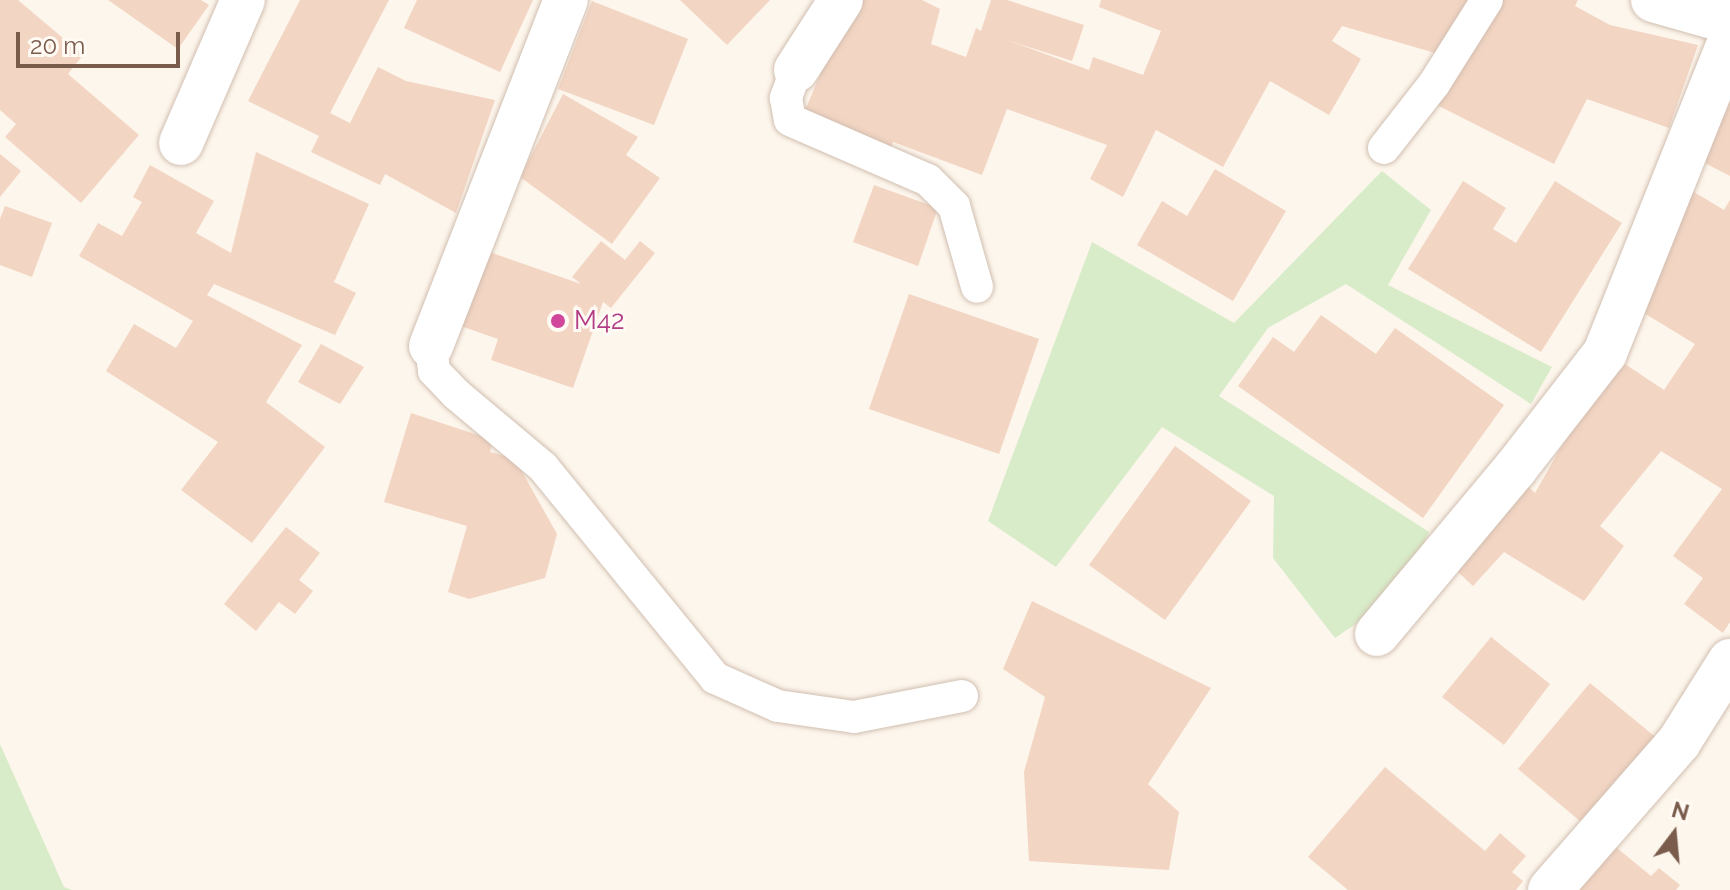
<!DOCTYPE html>
<style>
body{margin:0}
#map{position:relative;width:1730px;height:890px;overflow:hidden;background:#fdf6ec;font-family:Raleway,sans-serif}
div>[style]{position:absolute}
[style*='--x']{left:calc(var(--x)*1px);top:calc(var(--y)*1px);width:calc(var(--w)*1px);rotate:calc(var(--a)*1deg)}
.green>*{inset:0;background:#d8ecc9}
.building>*{inset:0;background:#f3d5c3}
.roads{filter:drop-shadow(0 0 2px #d1beb0) drop-shadow(0 0 2px #d1beb0)}
.service>*{height:32px;margin:-16px;padding:0 16px;transform-origin:16px;border-radius:16px;background:#fff}
.minor>*{height:44px;margin:-22px;padding:0 22px;transform-origin:22px;border-radius:22px;background:#fff}
.dots>*{width:22px;height:22px;translate:-50% -50%;box-sizing:border-box;border:4px solid #fffaf3;border-radius:50%}
span{translate:-50% -50%;white-space:nowrap;text-align:center;line-height:1.15;-webkit-text-stroke:6px #fffaf3;paint-order:stroke}
.hotel-label{font-size:26px;color:#b23c85}
.left{translate:0 -50%;text-align:left}
.north{position:absolute;left:1634px;top:794px;width:80px;height:80px;-webkit-text-stroke:6px #fffaf3;paint-order:stroke;rotate:16deg;font-size:22px;font-weight:700;line-height:32px;text-align:center;color:#7a5c4d}
.north::after{content:'';display:block;margin:auto;width:28px;height:36px;background:#7a5c4d;clip-path:polygon(50% 0,100% 100%,50% 72%,0 100%)}
.scale{position:absolute;left:16px;top:32px;width:164px;height:36px;box-sizing:border-box;border:4px solid #7a5c4d;border-top:0;padding-left:10px;font-size:24px;line-height:28px;white-space:nowrap;color:#7a5c4d;-webkit-text-stroke:6px #fffaf3;paint-order:stroke}
</style>
<div id="map">
<div class="green">
<div style="clip-path:polygon(1382px 171px,1431px 210px,1388px 285px,1552px 367px,1531px 404px,1346px 284px,1268px 328px,1219px 396px,1429px 532px,1401px 593px,1335px 638px,1273px 558px,1274px 496px,1162px 427px,1056px 567px,988px 521px,1092px 242px,1234px 323px)"></div>
<div style="clip-path:polygon(0 744px,64px 887px,72px 890px,0 890px)"></div>
</div>
<div class="building">
<div style="clip-path:polygon(0 0,18px 0,83px 55px,68px 74px,139px 135px,81px 203px,5px 137px,16px 124px,0 110px)"></div>
<div style="clip-path:polygon(108px 0,201px 0,209px 5px,178px 49px)"></div>
<div style="clip-path:polygon(300px 0,389px 0,330px 113px,350px 123px,378px 67px,406px 81px,495px 100px,456px 213px,385px 174px,380px 185px,311px 152px,319px 136px,248px 101px)"></div>
<div style="clip-path:polygon(417px 0,533px 0,500px 72px,404px 28px)"></div>
<div style="clip-path:polygon(680px 0,770px 0,727px 45px)"></div>
<div style="clip-path:polygon(861px 0,922px 0,940px 9px,931px 44px,966px 57px,976px 28px,981px 31px,991px 0,1007px 0,1084px 25px,1072px 61px,1007px 40px,1089px 70px,1093px 57px,1143px 75px,1161px 31px,1099px 7px,1101px 0,1482px 0,1449px 57px,1342px 26px,1332px 41px,1361px 59px,1329px 115px,1270px 81px,1223px 167px,1156px 130px,1123px 197px,1090px 179px,1107px 145px,1007px 109px,982px 175px,893px 142px,891px 148px,804px 113px,842px 22px)"></div>
<div style="clip-path:polygon(1496px 0,1578px 0,1575px 6px,1610px 25px,1698px 45px,1669px 128px,1587px 99px,1554px 164px,1433px 103px)"></div>
<div style="clip-path:polygon(592px 1px,688px 39px,654px 125px,558px 89px)"></div>
<div style="clip-path:polygon(563px 94px,638px 137px,626px 155px,660px 178px,612px 244px,520px 177px)"></div>
<div style="clip-path:polygon(1730px 102px,1730px 176px,1703px 162px)"></div>
<div style="clip-path:polygon(256px 152px,369px 204px,334px 282px,356px 293px,335px 335px,214px 284px,207px 295px,302px 345px,266px 402px,325px 447px,252px 543px,181px 490px,218px 442px,106px 371px,134px 324px,176px 348px,193px 321px,79px 256px,98px 223px,122px 236px,142px 202px,133px 197px,150px 165px,214px 201px,196px 233px,231px 253px)"></div>
<div style="clip-path:polygon(0 154px,21px 171px,0 197px)"></div>
<div style="clip-path:polygon(1215px 169px,1286px 211px,1233px 301px,1137px 245px,1162px 201px,1187px 216px)"></div>
<div style="clip-path:polygon(1463px 181px,1506px 208px,1493px 229px,1516px 243px,1555px 181px,1622px 223px,1541px 352px,1408px 269px)"></div>
<div style="clip-path:polygon(874px 185px,938px 208px,918px 266px,853px 242px)"></div>
<div style="clip-path:polygon(1684px 186px,1724px 210px,1730px 200px,1730px 622px,1723px 633px,1684px 604px,1703px 578px,1673px 556px,1722px 489px,1661px 451px,1600px 526px,1624px 546px,1584px 601px,1504px 552px,1473px 586px,1445px 560px,1520px 479px,1535px 493px,1613px 356px,1664px 390px,1695px 344px,1634px 307px)"></div>
<div style="clip-path:polygon(5px 206px,52px 223px,32px 277px,0 265px,0 219px)"></div>
<div style="clip-path:polygon(601px 241px,625px 260px,640px 241px,655px 253px,611px 308px,603px 302px,573px 388px,491px 360px,498px 339px,455px 324px,481px 249px,581px 284px,572px 277px)"></div>
<div style="clip-path:polygon(909px 294px,1039px 339px,999px 454px,869px 409px)"></div>
<div style="clip-path:polygon(1321px 315px,1376px 354px,1395px 328px,1504px 405px,1423px 518px,1238px 386px,1273px 337px,1294px 352px)"></div>
<div style="clip-path:polygon(321px 344px,364px 367px,340px 404px,298px 382px)"></div>
<div style="clip-path:polygon(411px 413px,493px 440px,490px 452px,515px 459px,557px 534px,545px 578px,469px 599px,448px 592px,467px 526px,384px 502px)"></div>
<div style="clip-path:polygon(1175px 446px,1251px 501px,1165px 620px,1089px 565px)"></div>
<div style="clip-path:polygon(286px 527px,320px 553px,299px 580px,313px 591px,295px 614px,279px 602px,256px 631px,224px 604px)"></div>
<div style="clip-path:polygon(1032px 601px,1211px 688px,1148px 784px,1179px 812px,1169px 870px,1029px 861px,1024px 772px,1045px 697px,1003px 669px)"></div>
<div style="clip-path:polygon(1491px 637px,1550px 684px,1504px 745px,1442px 697px)"></div>
<div style="clip-path:polygon(1590px 683px,1659px 740px,1587px 827px,1518px 769px)"></div>
<div style="clip-path:polygon(1385px 767px,1485px 851px,1500px 833px,1526px 856px,1512px 872px,1523px 881px,1516px 890px,1348px 890px,1308px 857px)"></div>
<div style="clip-path:polygon(1611px 843px,1651px 876px,1659px 868px,1680px 885px,1676px 890px,1571px 890px)"></div>
</div>
<div class="roads">
<div class="service">
<div style="--x:796;--y:70;--w:30;--a:110"></div>
<div style="--x:786;--y:98;--w:22;--a:80"></div>
<div style="--x:790;--y:120;--w:150;--a:23.5"></div>
<div style="--x:928;--y:180;--w:37;--a:45"></div>
<div style="--x:954;--y:206;--w:84;--a:74.1"></div>
<div style="--x:1384;--y:148;--w:81;--a:-52"></div>
<div style="--x:1434;--y:84;--w:99;--a:-57.8"></div>
<div style="--x:431;--y:346;--w:25;--a:83"></div>
<div style="--x:434;--y:371;--w:32;--a:46"></div>
<div style="--x:456;--y:394;--w:114;--a:40"></div>
<div style="--x:543;--y:467;--w:272;--a:50.8"></div>
<div style="--x:715;--y:678;--w:69;--a:24"></div>
<div style="--x:778;--y:706;--w:77;--a:8.2"></div>
<div style="--x:854;--y:717;--w:110;--a:-11"></div>
</div>
<div class="minor">
<div style="--x:1653;--y:0;--w:80;--a:15.9"></div>
<div style="--x:796;--y:70;--w:83;--a:-57.3"></div>
<div style="--x:181;--y:143;--w:156;--a:-66.6"></div>
<div style="--x:431;--y:346;--w:371;--a:-68.7"></div>
<div style="--x:1377;--y:634;--w:215;--a:-50.1"></div>
<div style="--x:1515;--y:469;--w:147;--a:-52.2"></div>
<div style="--x:1605;--y:353;--w:336;--a:-68.2"></div>
<div style="--x:1550;--y:890;--w:196;--a:-48.9"></div>
<div style="--x:1679;--y:742;--w:96;--a:-57.8"></div>
</div>
</div>
<div class="dots">
<div style="left:558px;top:321px;background:#d1479c"></div>
</div>
<div class="hotel-label">
<span class="left" style="left:574px;top:321px">M42</span>
</div>
<div class="north">N</div>
<div class="scale">20 m</div>
</div>
